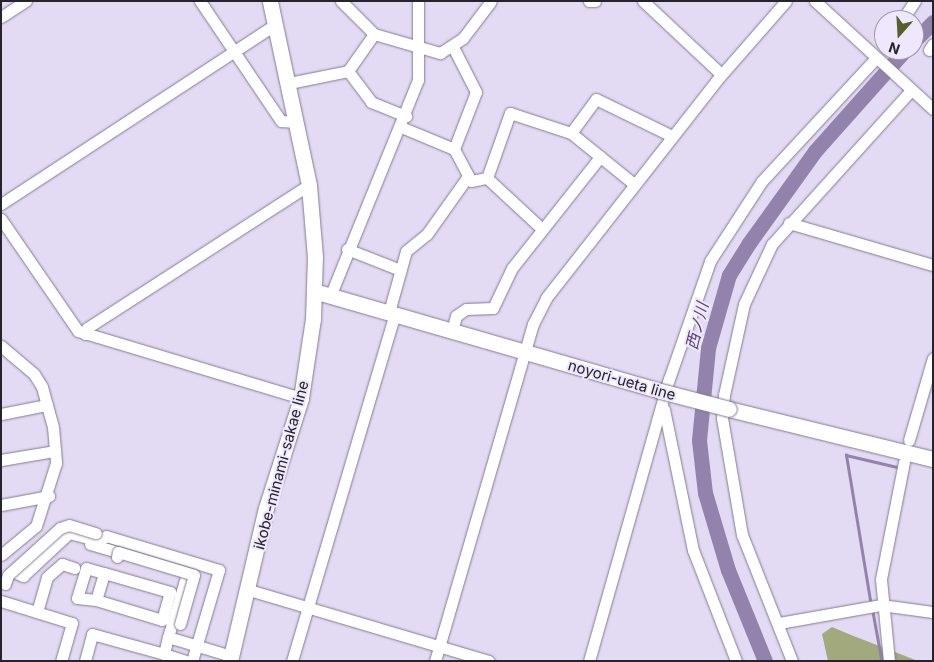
<!DOCTYPE html>
<meta charset="utf-8">
<style>
body{margin:0}
#map{position:relative;width:934px;height:662px;overflow:hidden;background:#e3daf4;font-family:Inter,"Noto Sans JP",sans-serif}
div>[style]{position:absolute}
[style*='--x']{left:calc(var(--x)*1px);top:calc(var(--y)*1px);width:calc(var(--w)*1px);rotate:calc(var(--a)*1deg)}
.forest>*{inset:0;background:#a2a97d}
.stream>*{height:2.5px;margin:-1.25px;padding:0 1.25px;transform-origin:1.25px;border-radius:1.25px;background:#9283ac}
.river>*{height:15px;margin:-7.5px;padding:0 7.5px;transform-origin:7.5px;border-radius:7.5px;background:#9283ac}
.roads{filter:drop-shadow(0 0 1px #837b93) drop-shadow(0 0 1px #837b93)}
.minor>*{height:11px;margin:-5.5px;padding:0 5.5px;transform-origin:5.5px;border-radius:5.5px;background:#fff}
.major>*{height:15px;margin:-7.5px;padding:0 7.5px;transform-origin:7.5px;border-radius:7.5px;background:#fff}
.bridges{filter:drop-shadow(0 0 1px #837b93) drop-shadow(0 0 1px #837b93)}
.minor-bridge>*{height:11px;margin:-5.5px;padding:0 5.5px;transform-origin:5.5px;border-radius:5.5px;background:#fff}
.major-bridge>*{height:15px;margin:-7.5px;padding:0 7.5px;transform-origin:7.5px;border-radius:7.5px;background:#fff}
span{translate:-50% -50%;white-space:nowrap;text-align:center;line-height:1.15;-webkit-text-stroke:4px #efe8fd;paint-order:stroke}
.street-label{font-size:15px;color:#26232c}
.water-label{font-size:16px;color:#59427a;font-style:italic}
.frame{position:absolute;inset:0;border:2px solid #26232c;pointer-events:none}
.north{position:absolute;left:874px;top:10px;width:50px;height:50px;box-sizing:border-box;background:#efe8fd;border:1px solid #9f99a9;border-radius:50%;rotate:199deg;font-size:14px;font-weight:700;line-height:20px;text-align:center;color:#26232c}
.north::after{content:'';display:block;margin:auto;width:18px;height:22px;background:#575e2c;clip-path:polygon(50% 0,100% 100%,50% 72%,0 100%)}
</style>
<div id="map">
<div class="forest">
<div style="clip-path:polygon(832px 627px,851px 635px,918px 661px,828px 661px,822px 634px)"></div>
</div>
<div class="stream">
<div style="--x:870;--y:600;--w:147;--a:-99.4"></div>
<div style="--x:846;--y:455;--w:52;--a:13.2"></div>
<div style="--x:873;--y:612;--w:50;--a:79.6"></div>
</div>
<div class="river">
<div style="--x:914;--y:41;--w:27;--a:-45"></div>
<div style="--x:765;--y:661;--w:98;--a:-112.1"></div>
<div style="--x:728;--y:570;--w:80;--a:-106.6"></div>
<div style="--x:705;--y:493;--w:53;--a:-96.5"></div>
<div style="--x:699;--y:440;--w:92;--a:-84.4"></div>
<div style="--x:708;--y:348;--w:76;--a:-74"></div>
<div style="--x:729;--y:275;--w:38;--a:-58"></div>
<div style="--x:749;--y:243;--w:113;--a:-54.3"></div>
<div style="--x:815;--y:151;--w:135;--a:-48.3"></div>
</div>
<div class="roads">
<div class="minor">
<div style="--x:200;--y:1;--w:145;--a:56"></div>
<div style="--x:281;--y:121;--w:15;--a:4"></div>
<div style="--x:341;--y:1;--w:47;--a:45"></div>
<div style="--x:589;--y:1;--w:6;--a:0"></div>
<div style="--x:643;--y:1;--w:107;--a:43.1"></div>
<div style="--x:815;--y:1;--w:160;--a:42.5"></div>
<div style="--x:1;--y:17;--w:30;--a:-33"></div>
<div style="--x:902;--y:20;--w:23;--a:-56"></div>
<div style="--x:929;--y:50;--w:7;--a:-56"></div>
<div style="--x:348;--y:71;--w:39;--a:53"></div>
<div style="--x:371;--y:102;--w:38;--a:22"></div>
<div style="--x:289;--y:83;--w:60;--a:-11.5"></div>
<div style="--x:348;--y:71;--w:45;--a:-54.9"></div>
<div style="--x:374;--y:34;--w:69;--a:16.1"></div>
<div style="--x:440;--y:53;--w:27;--a:-33"></div>
<div style="--x:463;--y:38;--w:46;--a:-52.9"></div>
<div style="--x:401;--y:127;--w:57;--a:22.5"></div>
<div style="--x:454;--y:149;--w:61;--a:-68.9"></div>
<div style="--x:476;--y:92;--w:51;--a:-117.1"></div>
<div style="--x:571;--y:133;--w:42;--a:-53.7"></div>
<div style="--x:596;--y:99;--w:85;--a:26"></div>
<div style="--x:454;--y:149;--w:36;--a:62"></div>
<div style="--x:471;--y:181;--w:16;--a:-11"></div>
<div style="--x:487;--y:178;--w:69;--a:-70.5"></div>
<div style="--x:510;--y:113;--w:64;--a:18.2"></div>
<div style="--x:571;--y:133;--w:81;--a:39"></div>
<div style="--x:487;--y:178;--w:75;--a:42.8"></div>
<div style="--x:1;--y:204;--w:327;--a:-33.2"></div>
<div style="--x:1;--y:219;--w:136;--a:55.5"></div>
<div style="--x:78;--y:331;--w:233;--a:16.7"></div>
<div style="--x:789;--y:223;--w:150;--a:16.3"></div>
<div style="--x:347;--y:249;--w:57;--a:21.6"></div>
<div style="--x:331;--y:294;--w:231;--a:-67.9"></div>
<div style="--x:418;--y:80;--w:79;--a:-90"></div>
<div style="--x:389;--y:312;--w:63;--a:-74.4"></div>
<div style="--x:406;--y:251;--w:27;--a:-39"></div>
<div style="--x:427;--y:234;--w:71;--a:-54.7"></div>
<div style="--x:452;--y:331;--w:16;--a:-75"></div>
<div style="--x:456;--y:316;--w:12;--a:-35"></div>
<div style="--x:466;--y:309;--w:27;--a:-2"></div>
<div style="--x:493;--y:308;--w:44;--a:-64.6"></div>
<div style="--x:512;--y:268;--w:142;--a:-51.6"></div>
<div style="--x:85;--y:334;--w:6;--a:-72"></div>
<div style="--x:87;--y:328;--w:264;--a:-32.8"></div>
<div style="--x:1;--y:346;--w:43;--a:40.3"></div>
<div style="--x:34;--y:374;--w:15;--a:58"></div>
<div style="--x:42;--y:387;--w:41;--a:74.6"></div>
<div style="--x:53;--y:427;--w:36;--a:85"></div>
<div style="--x:56;--y:463;--w:66;--a:107.6"></div>
<div style="--x:36;--y:526;--w:45;--a:140.4"></div>
<div style="--x:664;--y:409;--w:144;--a:78.4"></div>
<div style="--x:693;--y:550;--w:119;--a:68.8"></div>
<div style="--x:1;--y:414;--w:47;--a:-11.1"></div>
<div style="--x:909;--y:440;--w:85;--a:-73.7"></div>
<div style="--x:1;--y:460;--w:55;--a:-9.5"></div>
<div style="--x:1;--y:505;--w:49;--a:-10.6"></div>
<div style="--x:90;--y:544;--w:26;--a:16"></div>
<div style="--x:16;--y:573;--w:8;--a:23"></div>
<div style="--x:23;--y:576;--w:63;--a:-43.1"></div>
<div style="--x:69;--y:533;--w:30;--a:15"></div>
<div style="--x:98;--y:541;--w:9;--a:-32"></div>
<div style="--x:106;--y:536;--w:118;--a:16.7"></div>
<div style="--x:219;--y:570;--w:95;--a:106.5"></div>
<div style="--x:104;--y:573;--w:69;--a:16.1"></div>
<div style="--x:170;--y:592;--w:29;--a:106"></div>
<div style="--x:162;--y:620;--w:69;--a:-163.1"></div>
<div style="--x:96;--y:600;--w:28;--a:-73"></div>
<div style="--x:249;--y:590;--w:250;--a:16.5"></div>
<div style="--x:96;--y:600;--w:19;--a:-174"></div>
<div style="--x:77;--y:598;--w:31;--a:-73"></div>
<div style="--x:86;--y:568;--w:19;--a:16"></div>
<div style="--x:1;--y:601;--w:74;--a:17.2"></div>
<div style="--x:72;--y:623;--w:40;--a:106"></div>
<div style="--x:37;--y:612;--w:36;--a:-74"></div>
<div style="--x:47;--y:577;--w:20;--a:-41"></div>
<div style="--x:62;--y:564;--w:13;--a:18"></div>
<div style="--x:779;--y:623;--w:104;--a:-10"></div>
<div style="--x:881;--y:605;--w:52;--a:7.7"></div>
<div style="--x:168;--y:637;--w:63;--a:-73.3"></div>
<div style="--x:164;--y:654;--w:22;--a:18"></div>
<div style="--x:85;--y:661;--w:28;--a:-75"></div>
<div style="--x:92;--y:634;--w:75;--a:15.5"></div>
<div style="--x:164;--y:654;--w:17;--a:-77"></div>
<div style="--x:168;--y:637;--w:66;--a:16.8"></div>
<div style="--x:292;--y:661;--w:362;--a:-73.5"></div>
<div style="--x:435;--y:661;--w:351;--a:-73.8"></div>
<div style="--x:533;--y:324;--w:29;--a:-63"></div>
<div style="--x:546;--y:298;--w:276;--a:-51.9"></div>
<div style="--x:716;--y:81;--w:106;--a:-48.8"></div>
<div style="--x:589;--y:661;--w:293;--a:-74.2"></div>
<div style="--x:669;--y:379;--w:125;--a:-70.8"></div>
<div style="--x:710;--y:261;--w:95;--a:-57"></div>
<div style="--x:762;--y:181;--w:168;--a:-47.2"></div>
<div style="--x:792;--y:661;--w:136;--a:-111.6"></div>
<div style="--x:742;--y:535;--w:119;--a:-99.7"></div>
<div style="--x:722;--y:418;--w:23;--a:-85"></div>
<div style="--x:724;--y:395;--w:93;--a:-77.6"></div>
<div style="--x:744;--y:304;--w:66;--a:-65"></div>
<div style="--x:772;--y:244;--w:207;--a:-47.9"></div>
<div style="--x:889;--y:661;--w:82;--a:-95.6"></div>
<div style="--x:881;--y:579;--w:119;--a:-78.9"></div>
</div>
<div class="major">
<div style="--x:314;--y:291;--w:360;--a:16.1"></div>
<div style="--x:729;--y:409;--w:210;--a:13.8"></div>
<div style="--x:230;--y:661;--w:157;--a:-76.8"></div>
<div style="--x:266;--y:508;--w:115;--a:-72.3"></div>
<div style="--x:301;--y:398;--w:80;--a:-81.4"></div>
<div style="--x:313;--y:319;--w:62;--a:-88.2"></div>
<div style="--x:315;--y:257;--w:72;--a:-94.8"></div>
<div style="--x:309;--y:185;--w:188;--a:-102"></div>
</div>
</div>
<div class="bridges">
<div class="minor-bridge">
<div style="--x:117;--y:557;--w:5;--a:-79"></div>
<div style="--x:118;--y:552;--w:79;--a:16.8"></div>
<div style="--x:194;--y:575;--w:51;--a:105.9"></div>
<div style="--x:5;--y:584;--w:9;--a:-72"></div>
<div style="--x:8;--y:575;--w:70;--a:-42.1"></div>
<div style="--x:60;--y:528;--w:9;--a:-18"></div>
<div style="--x:69;--y:525;--w:28;--a:17"></div>
</div>
<div class="major-bridge">
<div style="--x:660;--y:391;--w:71;--a:14.6"></div>
</div>
</div>
<div class="street-label">
<span style="left:622px;top:380px;rotate:16deg">noyori-ueta line</span>
<span style="left:281px;top:465px;rotate:-75deg">ikobe-minami-sakae line</span>
</div>
<div class="water-label">
<span style="left:697px;top:326px;rotate:-76deg">西ノ川</span>
</div>
<div class="frame"></div>
<div class="north">N</div>
</div>
